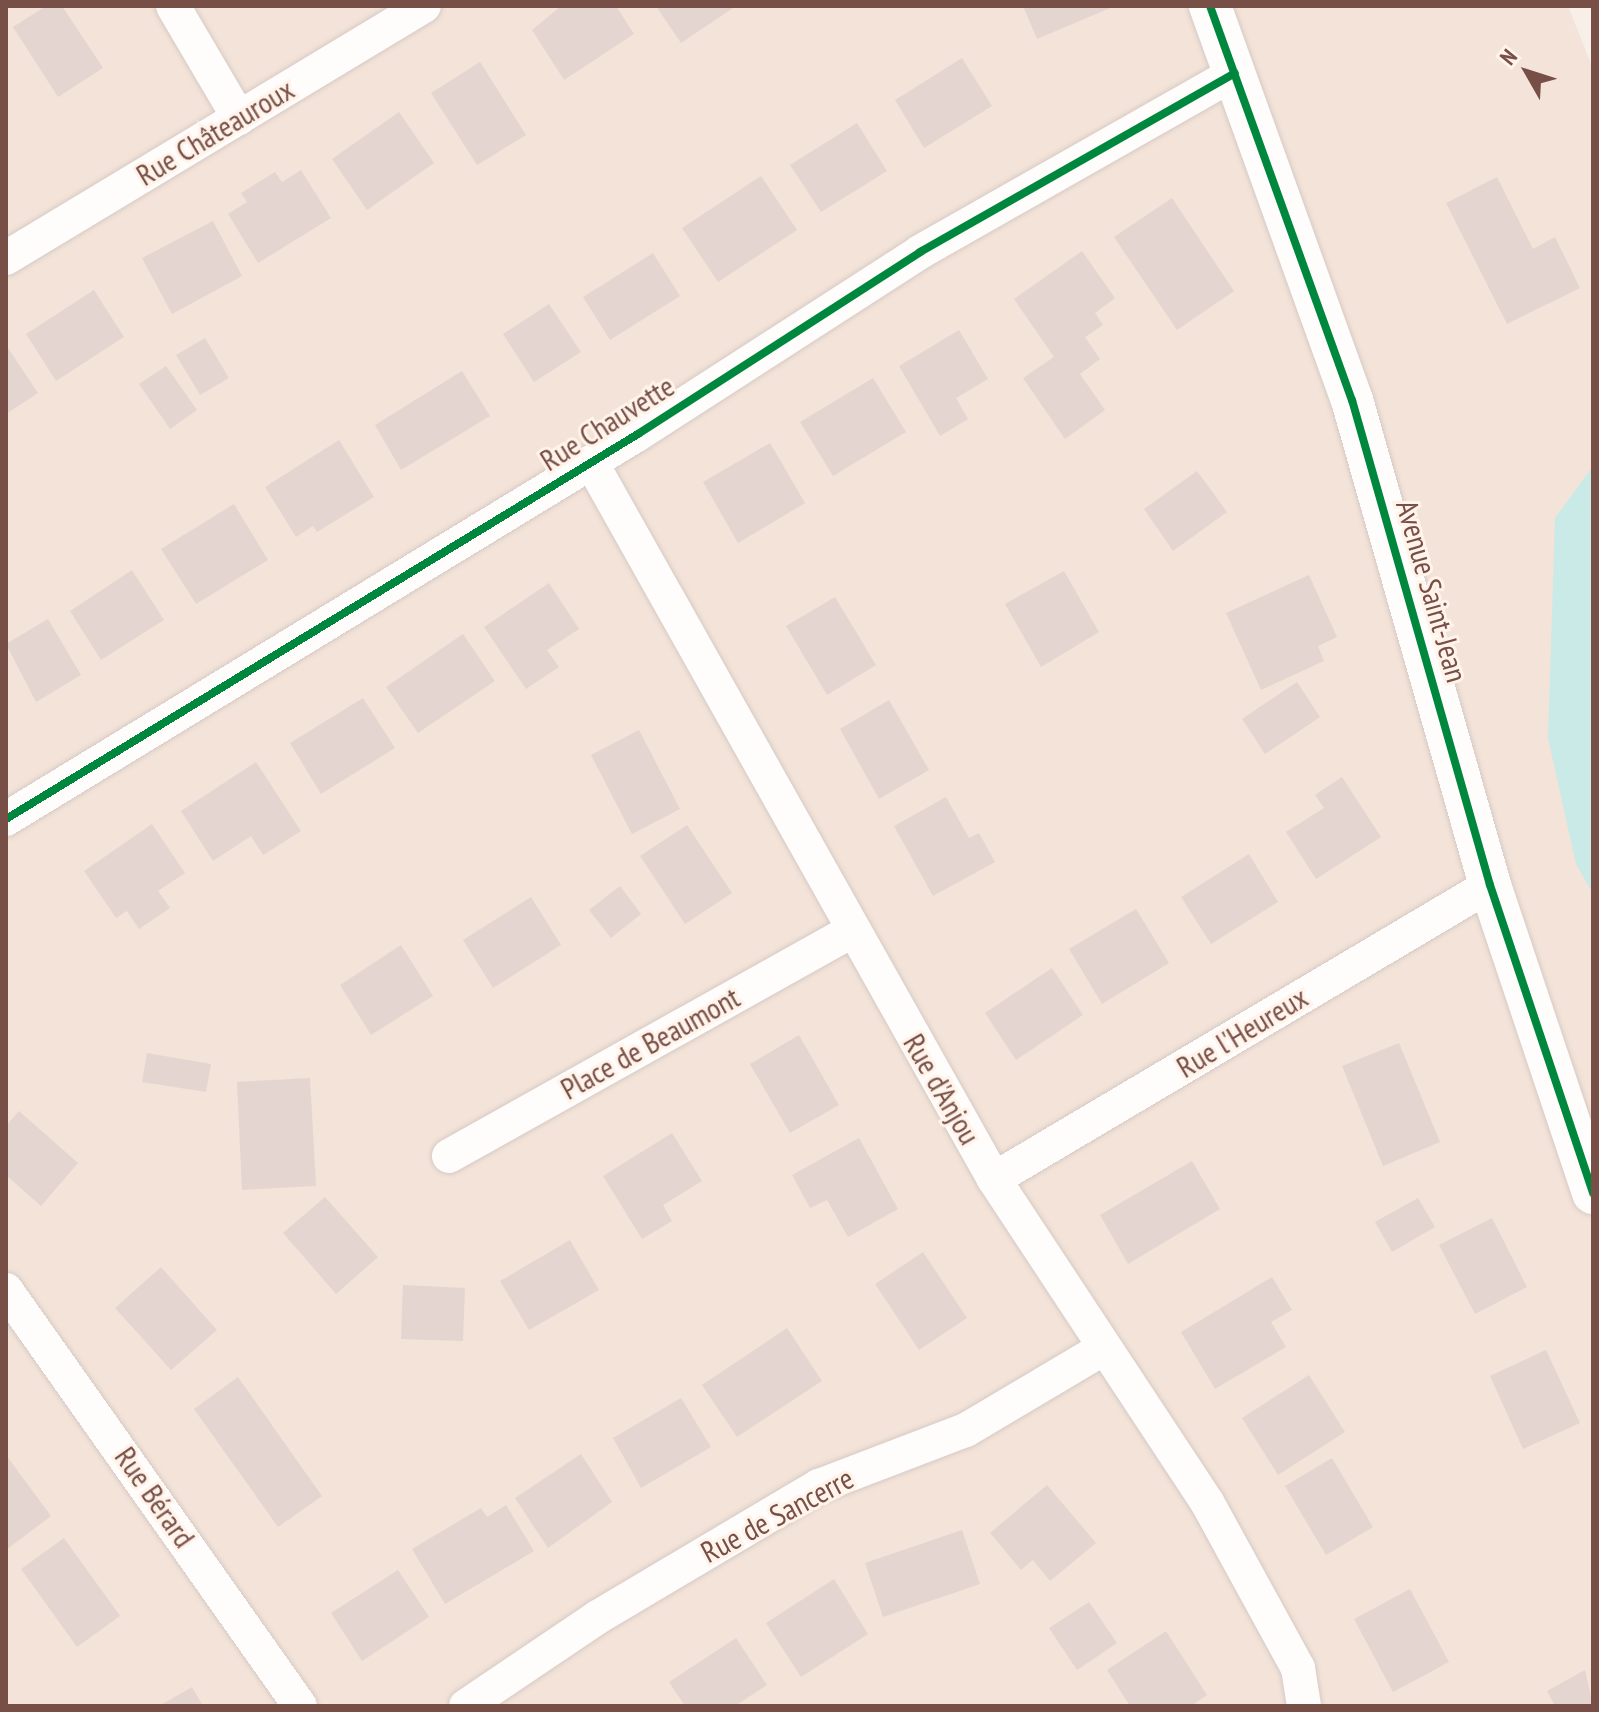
<!DOCTYPE html>
<meta charset="utf-8">
<style>
body{margin:0}
#map{position:relative;width:1599px;height:1712px;overflow:hidden;background:#f7efe8;font-family:"PT Sans Narrow",sans-serif}
div>[style]{position:absolute}
[style*='--x']{left:calc(var(--x)*1px);top:calc(var(--y)*1px);width:calc(var(--w)*1px);rotate:calc(var(--a)*1deg)}
.residential>*{inset:0;background:#f3e3d8}
.water>*{inset:0;background:#caeae7}
.building>*{inset:0;background:#e4d5d0}
.roads{filter:drop-shadow(0 0 2px #d6cac5) drop-shadow(0 0 2px #d6cac5)}
.minor>*{height:34px;margin:-17px;padding:0 17px;transform-origin:17px;border-radius:17px;background:#fefdfc}
.tertiary>*{height:42px;margin:-21px;padding:0 21px;transform-origin:21px;border-radius:21px;background:#fefdfc}
.cycleway>*{height:8px;margin:-4px;padding:0 4px;transform-origin:4px;border-radius:4px;background:#00873e}
span{translate:-50% -50%;white-space:nowrap;text-align:center;line-height:1.15;-webkit-text-stroke:6px #fff3ea;paint-order:stroke}
.street-label{font-size:30px;color:#774f47}
.frame{position:absolute;inset:0;border:8px solid #774f47;pointer-events:none}
.north{position:absolute;left:1487px;top:32px;width:80px;height:80px;-webkit-text-stroke:6px #fff3ea;paint-order:stroke;rotate:309deg;font-size:22px;font-weight:700;line-height:32px;text-align:center;color:#774f47}
.north::after{content:'';display:block;margin:auto;width:28px;height:36px;background:#774f47;clip-path:polygon(50% 0,100% 100%,50% 72%,0 100%)}
</style>
<div id="map">
<div class="residential">
<div style="clip-path:polygon(6px 6px,1568px 6px,1593px 69px,1593px 1706px,6px 1706px)"></div>
</div>
<div class="water">
<div style="clip-path:polygon(1593px 466px,1593px 894px,1576px 864px,1548px 738px,1555px 518px)"></div>
</div>
<div class="building">
<div style="clip-path:polygon(46px 6px,62px 6px,103px 68px,58px 97px,13px 27px)"></div>
<div style="clip-path:polygon(561px 6px,616px 6px,634px 34px,564px 80px,532px 30px)"></div>
<div style="clip-path:polygon(656px 6px,736px 6px,681px 43px)"></div>
<div style="clip-path:polygon(1023px 6px,1115px 6px,1037px 39px)"></div>
<div style="clip-path:polygon(962px 58px,992px 106px,924px 148px,895px 100px)"></div>
<div style="clip-path:polygon(480px 62px,526px 135px,477px 165px,431px 93px)"></div>
<div style="clip-path:polygon(399px 112px,434px 163px,367px 210px,332px 159px)"></div>
<div style="clip-path:polygon(857px 123px,887px 171px,821px 212px,790px 165px)"></div>
<div style="clip-path:polygon(301px 170px,331px 218px,258px 263px,228px 214px,247px 202px,241px 193px,275px 172px,282px 182px)"></div>
<div style="clip-path:polygon(761px 176px,797px 230px,718px 282px,682px 228px)"></div>
<div style="clip-path:polygon(1497px 177px,1533px 249px,1555px 237px,1580px 288px,1507px 324px,1446px 203px)"></div>
<div style="clip-path:polygon(1172px 198px,1234px 291px,1177px 330px,1114px 237px)"></div>
<div style="clip-path:polygon(213px 221px,242px 276px,172px 314px,142px 258px)"></div>
<div style="clip-path:polygon(1082px 251px,1115px 298px,1095px 313px,1103px 325px,1085px 337px,1100px 359px,1080px 374px,1105px 410px,1065px 439px,1023px 378px,1054px 357px,1014px 299px)"></div>
<div style="clip-path:polygon(653px 253px,680px 296px,610px 340px,583px 297px)"></div>
<div style="clip-path:polygon(94px 290px,124px 337px,56px 381px,26px 334px)"></div>
<div style="clip-path:polygon(549px 304px,581px 352px,534px 382px,503px 334px)"></div>
<div style="clip-path:polygon(959px 330px,988px 379px,956px 398px,968px 419px,940px 436px,899px 366px)"></div>
<div style="clip-path:polygon(205px 338px,229px 378px,200px 395px,176px 355px)"></div>
<div style="clip-path:polygon(8px 348px,38px 393px,6px 414px,6px 349px)"></div>
<div style="clip-path:polygon(166px 366px,197px 410px,170px 429px,139px 384px)"></div>
<div style="clip-path:polygon(462px 371px,490px 416px,401px 470px,375px 425px)"></div>
<div style="clip-path:polygon(873px 378px,906px 432px,833px 476px,800px 422px)"></div>
<div style="clip-path:polygon(339px 440px,374px 497px,317px 532px,313px 526px,296px 537px,265px 487px)"></div>
<div style="clip-path:polygon(770px 443px,805px 503px,738px 543px,703px 482px)"></div>
<div style="clip-path:polygon(1197px 471px,1227px 512px,1173px 551px,1144px 509px)"></div>
<div style="clip-path:polygon(234px 504px,268px 560px,196px 604px,161px 549px)"></div>
<div style="clip-path:polygon(132px 570px,164px 620px,101px 660px,70px 611px)"></div>
<div style="clip-path:polygon(1064px 571px,1099px 632px,1041px 667px,1005px 604px)"></div>
<div style="clip-path:polygon(1309px 575px,1337px 637px,1318px 646px,1324px 661px,1261px 690px,1226px 613px)"></div>
<div style="clip-path:polygon(549px 583px,579px 629px,547px 650px,559px 667px,526px 689px,484px 627px)"></div>
<div style="clip-path:polygon(835px 597px,876px 665px,827px 695px,786px 626px)"></div>
<div style="clip-path:polygon(48px 619px,81px 675px,36px 702px,6px 644px)"></div>
<div style="clip-path:polygon(463px 634px,495px 681px,418px 733px,386px 687px)"></div>
<div style="clip-path:polygon(1297px 682px,1320px 717px,1265px 754px,1242px 719px)"></div>
<div style="clip-path:polygon(363px 698px,395px 748px,321px 794px,290px 743px)"></div>
<div style="clip-path:polygon(889px 700px,929px 770px,879px 799px,840px 729px)"></div>
<div style="clip-path:polygon(639px 730px,680px 809px,632px 834px,591px 755px)"></div>
<div style="clip-path:polygon(256px 762px,301px 831px,263px 855px,251px 836px,213px 861px,181px 811px)"></div>
<div style="clip-path:polygon(1342px 777px,1381px 837px,1316px 879px,1286px 832px,1324px 808px,1315px 795px)"></div>
<div style="clip-path:polygon(946px 797px,969px 838px,979px 833px,995px 862px,933px 896px,894px 826px)"></div>
<div style="clip-path:polygon(152px 824px,185px 873px,158px 891px,170px 908px,139px 929px,127px 911px,116px 918px,84px 871px)"></div>
<div style="clip-path:polygon(687px 825px,732px 893px,685px 924px,640px 856px)"></div>
<div style="clip-path:polygon(1249px 854px,1278px 902px,1211px 944px,1181px 897px)"></div>
<div style="clip-path:polygon(620px 886px,641px 914px,611px 938px,589px 910px)"></div>
<div style="clip-path:polygon(531px 897px,561px 945px,493px 988px,463px 940px)"></div>
<div style="clip-path:polygon(1136px 909px,1169px 963px,1102px 1004px,1069px 949px)"></div>
<div style="clip-path:polygon(401px 945px,433px 996px,371px 1035px,340px 985px)"></div>
<div style="clip-path:polygon(1052px 968px,1083px 1015px,1016px 1060px,985px 1013px)"></div>
<div style="clip-path:polygon(799px 1035px,839px 1105px,790px 1133px,750px 1064px)"></div>
<div style="clip-path:polygon(1399px 1043px,1440px 1142px,1383px 1166px,1342px 1066px)"></div>
<div style="clip-path:polygon(147px 1053px,211px 1064px,206px 1092px,142px 1082px)"></div>
<div style="clip-path:polygon(310px 1078px,316px 1186px,242px 1190px,237px 1082px)"></div>
<div style="clip-path:polygon(19px 1111px,78px 1163px,41px 1206px,6px 1175px,6px 1126px)"></div>
<div style="clip-path:polygon(672px 1133px,702px 1181px,663px 1205px,672px 1221px,642px 1239px,603px 1176px)"></div>
<div style="clip-path:polygon(859px 1138px,898px 1209px,848px 1237px,827px 1200px,810px 1208px,792px 1175px)"></div>
<div style="clip-path:polygon(1192px 1161px,1220px 1209px,1128px 1264px,1100px 1215px)"></div>
<div style="clip-path:polygon(325px 1197px,378px 1257px,336px 1294px,283px 1233px)"></div>
<div style="clip-path:polygon(1418px 1198px,1435px 1227px,1392px 1252px,1375px 1222px)"></div>
<div style="clip-path:polygon(1492px 1218px,1527px 1287px,1475px 1314px,1439px 1245px)"></div>
<div style="clip-path:polygon(570px 1240px,599px 1290px,529px 1330px,500px 1281px)"></div>
<div style="clip-path:polygon(923px 1252px,967px 1318px,919px 1350px,875px 1284px)"></div>
<div style="clip-path:polygon(161px 1267px,217px 1330px,171px 1370px,115px 1308px)"></div>
<div style="clip-path:polygon(1272px 1277px,1292px 1310px,1271px 1322px,1286px 1347px,1215px 1389px,1181px 1332px)"></div>
<div style="clip-path:polygon(403px 1285px,465px 1288px,463px 1341px,401px 1339px)"></div>
<div style="clip-path:polygon(787px 1328px,822px 1381px,737px 1437px,702px 1385px)"></div>
<div style="clip-path:polygon(1546px 1350px,1580px 1423px,1523px 1449px,1490px 1376px)"></div>
<div style="clip-path:polygon(1309px 1375px,1345px 1432px,1278px 1475px,1242px 1418px)"></div>
<div style="clip-path:polygon(238px 1377px,322px 1496px,278px 1527px,194px 1409px)"></div>
<div style="clip-path:polygon(681px 1398px,711px 1447px,641px 1488px,613px 1438px)"></div>
<div style="clip-path:polygon(581px 1454px,612px 1502px,548px 1548px,515px 1498px)"></div>
<div style="clip-path:polygon(6px 1455px,51px 1516px,6px 1550px)"></div>
<div style="clip-path:polygon(1332px 1458px,1373px 1527px,1326px 1555px,1285px 1486px)"></div>
<div style="clip-path:polygon(1047px 1485px,1096px 1543px,1050px 1581px,1033px 1560px,1021px 1570px,990px 1533px)"></div>
<div style="clip-path:polygon(506px 1505px,534px 1551px,445px 1604px,412px 1549px,481px 1508px,487px 1517px)"></div>
<div style="clip-path:polygon(962px 1530px,980px 1584px,883px 1617px,865px 1563px)"></div>
<div style="clip-path:polygon(64px 1538px,120px 1616px,77px 1647px,21px 1569px)"></div>
<div style="clip-path:polygon(398px 1570px,429px 1617px,362px 1661px,331px 1613px)"></div>
<div style="clip-path:polygon(834px 1579px,868px 1634px,801px 1677px,766px 1623px)"></div>
<div style="clip-path:polygon(1410px 1589px,1449px 1662px,1393px 1692px,1354px 1619px)"></div>
<div style="clip-path:polygon(1089px 1602px,1117px 1643px,1077px 1670px,1049px 1628px)"></div>
<div style="clip-path:polygon(1166px 1631px,1207px 1695px,1191px 1706px,1130px 1706px,1107px 1670px)"></div>
<div style="clip-path:polygon(736px 1638px,767px 1685px,735px 1706px,685px 1706px,669px 1682px)"></div>
<div style="clip-path:polygon(1585px 1670px,1593px 1706px,1555px 1706px,1547px 1691px)"></div>
<div style="clip-path:polygon(192px 1687px,203px 1706px,159px 1706px)"></div>
</div>
<div class="roads">
<div class="minor">
<div style="--x:173;--y:6;--w:130;--a:59.5"></div>
<div style="--x:6;--y:258;--w:488;--a:-31.1"></div>
<div style="--x:591;--y:462;--w:822;--a:60.66"></div>
<div style="--x:994;--y:1179;--w:387;--a:56.6"></div>
<div style="--x:1207;--y:1502;--w:189;--a:61.3"></div>
<div style="--x:1298;--y:1668;--w:38;--a:81"></div>
<div style="--x:6;--y:819;--w:740;--a:-31.35"></div>
<div style="--x:638;--y:434;--w:336;--a:-32.8"></div>
<div style="--x:920;--y:252;--w:362;--a:-29.6"></div>
<div style="--x:449;--y:1156;--w:461;--a:-29.2"></div>
<div style="--x:994;--y:1179;--w:577;--a:-30.66"></div>
<div style="--x:6;--y:1290;--w:509;--a:54.75"></div>
<div style="--x:466;--y:1706;--w:159;--a:-34"></div>
<div style="--x:598;--y:1617;--w:257;--a:-30.7"></div>
<div style="--x:819;--y:1486;--w:157;--a:-20.9"></div>
<div style="--x:966;--y:1430;--w:157;--a:-30.7"></div>
</div>
<div class="tertiary">
<div style="--x:1210;--y:6;--w:419;--a:70.2"></div>
<div style="--x:1352;--y:400;--w:504;--a:74.12"></div>
<div style="--x:1490;--y:885;--w:325;--a:71.5"></div>
</div>
</div>
<div class="cycleway">
<div style="--x:1210;--y:6;--w:419;--a:70.2"></div>
<div style="--x:1352;--y:400;--w:504;--a:74.12"></div>
<div style="--x:1490;--y:885;--w:325;--a:71.5"></div>
<div style="--x:6;--y:819;--w:740;--a:-31.35"></div>
<div style="--x:638;--y:434;--w:336;--a:-32.8"></div>
<div style="--x:920;--y:252;--w:362;--a:-29.6"></div>
</div>
<div class="street-label">
<span style="left:215px;top:132px;rotate:-31deg">Rue Châteauroux</span>
<span style="left:607px;top:423px;rotate:-32deg">Rue Chauvette</span>
<span style="left:1432px;top:591px;rotate:74deg">Avenue Saint-Jean</span>
<span style="left:1242px;top:1032px;rotate:-31deg">Rue l'Heureux</span>
<span style="left:650px;top:1043px;rotate:-29deg">Place de Beaumont</span>
<span style="left:942px;top:1089px;rotate:60deg">Rue d'Anjou</span>
<span style="left:155px;top:1497px;rotate:55deg">Rue Bérard</span>
<span style="left:777px;top:1515px;rotate:-28deg">Rue de Sancerre</span>
</div>
<div class="frame"></div>
<div class="north">N</div>
</div>
